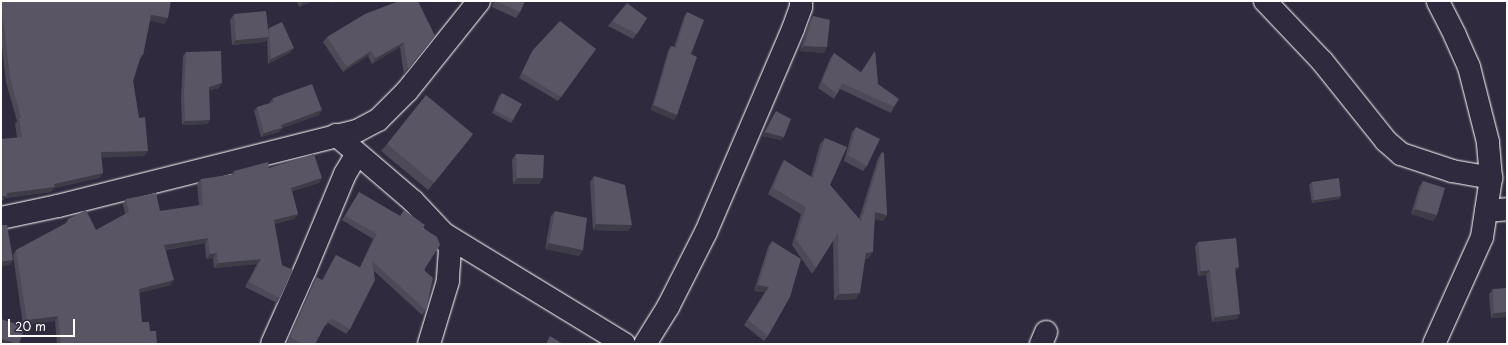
<!DOCTYPE html>
<style>
body{margin:0}
#map{position:relative;width:1508px;height:345px;overflow:hidden;background:#2f2a3d;font-family:"Playpen Sans",sans-serif}
div>[style]{position:absolute}
[style*='--x']{left:calc(var(--x)*1px);top:calc(var(--y)*1px);width:calc(var(--w)*1px);rotate:calc(var(--a)*1deg)}
.roads{filter:drop-shadow(0 0 1px #fff) drop-shadow(0 0 1px #fff)}
.minor>*{height:22px;margin:-11px;padding:0 11px;transform-origin:11px;border-radius:11px;background:#2f2a3d}
.wall>*{inset:0;background:#4d4956}
.shaded-wall>*{inset:0;background:#3e3c46}
.building>*{inset:0;background:#595564}
span{translate:-50% -50%;white-space:nowrap;text-align:center;line-height:1.15;-webkit-text-stroke:3px #2f2a3d;paint-order:stroke}
.frame{position:absolute;inset:0;border:2px solid #fff;pointer-events:none}
.scale{position:absolute;left:8px;top:319px;width:67px;height:18px;box-sizing:border-box;border:2px solid #fff;border-top:0;padding-left:5px;font-size:12px;line-height:14px;white-space:nowrap;color:#fff;-webkit-text-stroke:3px #2f2a3d;paint-order:stroke}
</style>
<div id="map">
<div class="roads">
<div class="minor">
<div style="--x:1265;--y:1;--w:83;--a:46.5"></div>
<div style="--x:1322;--y:61;--w:102;--a:51.3"></div>
<div style="--x:1386;--y:141;--w:20;--a:41"></div>
<div style="--x:1401;--y:154;--w:54;--a:18.4"></div>
<div style="--x:1452;--y:171;--w:40;--a:10"></div>
<div style="--x:336;--y:135;--w:101;--a:40.6"></div>
<div style="--x:413;--y:201;--w:45;--a:46.8"></div>
<div style="--x:444;--y:234;--w:16;--a:68"></div>
<div style="--x:450;--y:249;--w:32;--a:94"></div>
<div style="--x:448;--y:281;--w:66;--a:106.8"></div>
<div style="--x:1486;--y:211;--w:21;--a:-5"></div>
<div style="--x:1;--y:218;--w:58;--a:-11.9"></div>
<div style="--x:58;--y:206;--w:308;--a:-14.1"></div>
<div style="--x:357;--y:131;--w:24;--a:-28"></div>
<div style="--x:378;--y:120;--w:41;--a:-45"></div>
<div style="--x:407;--y:91;--w:115;--a:-51.3"></div>
<div style="--x:444;--y:234;--w:211;--a:31.4"></div>
<div style="--x:272;--y:344;--w:81;--a:-66"></div>
<div style="--x:305;--y:270;--w:104;--a:-67.4"></div>
<div style="--x:345;--y:174;--w:23;--a:-59"></div>
<div style="--x:645;--y:344;--w:44;--a:-58.1"></div>
<div style="--x:668;--y:307;--w:84;--a:-63.1"></div>
<div style="--x:706;--y:232;--w:221;--a:-66.8"></div>
<div style="--x:793;--y:29;--w:23;--a:-70"></div>
<div style="--x:801;--y:7;--w:6;--a:-90"></div>
<div style="--x:1041;--y:344;--w:13;--a:-67"></div>
<div style="--x:1434;--y:344;--w:117;--a:-65.8"></div>
<div style="--x:1482;--y:237;--w:60;--a:-81.3"></div>
<div style="--x:1491;--y:178;--w:36;--a:-95"></div>
<div style="--x:1488;--y:142;--w:77;--a:-104.2"></div>
<div style="--x:1469;--y:67;--w:35;--a:-114"></div>
<div style="--x:1455;--y:35;--w:38;--a:-117"></div>
</div>
</div>
<div class="wall">
<div style="clip-path:polygon(1px 1px,168px 18px,164px 24px,150px 20px,143px 55px,140px 59px,133px 81px,145px 156px,101px 157px,103px 173px,99px 178px,54px 188px,51px 192px,5px 198px,2px 201px,17px 137px,15px 124px,17px 121px,6px 82px,1px 39px)"></div>
<div style="clip-path:polygon(297px 1px,313px 1px,299px 7px)"></div>
<div style="clip-path:polygon(494px 1px,525px 1px,520px 12px,516px 18px,492px 7px)"></div>
<div style="clip-path:polygon(687px 12px,691px 54px,677px 115px,674px 120px,651px 110px,668px 51px,671px 46px,674px 47px,684px 17px)"></div>
<div style="clip-path:polygon(234px 14px,268px 30px,269px 28px,291px 52px,268px 64px,267px 39px,265px 42px,232px 45px,230px 20px)"></div>
<div style="clip-path:polygon(813px 16px,827px 47px,824px 53px,800px 51px,809px 22px)"></div>
<div style="clip-path:polygon(647px 18px,633px 39px,608px 26px,612px 21px)"></div>
<div style="clip-path:polygon(327px 37px,431px 41px,404px 75px,400px 47px,372px 64px,368px 56px,343px 72px,323px 42px)"></div>
<div style="clip-path:polygon(596px 49px,558px 101px,519px 78px,530px 55px,533px 50px)"></div>
<div style="clip-path:polygon(875px 51px,878px 84px,894px 107px,891px 113px,840px 89px,834px 99px,818px 88px,830px 59px,834px 53px,861px 72px)"></div>
<div style="clip-path:polygon(186px 52px,219px 88px,209px 90px,210px 120px,207px 124px,182px 125px,181px 99px,183px 56px)"></div>
<div style="clip-path:polygon(502px 93px,513px 120px,511px 123px,492px 113px,499px 96px)"></div>
<div style="clip-path:polygon(273px 98px,319px 115px,282px 128px,279px 132px,261px 137px,254px 111px,257px 107px,270px 103px,270px 102px)"></div>
<div style="clip-path:polygon(776px 111px,784px 137px,781px 140px,762px 136px)"></div>
<div style="clip-path:polygon(856px 127px,867px 166px,863px 171px,844px 161px,852px 132px)"></div>
<div style="clip-path:polygon(473px 134px,468px 141px,428px 190px,381px 151px,387px 144px)"></div>
<div style="clip-path:polygon(825px 138px,830px 185px,859px 219px,878px 158px,882px 152px,887px 215px,883px 221px,875px 219px,869px 258px,865px 259px,856px 299px,834px 300px,833px 240px,812px 274px,792px 245px,801px 214px,768px 194px,780px 167px,784px 160px,811px 177px,820px 144px)"></div>
<div style="clip-path:polygon(516px 154px,543px 178px,539px 184px,513px 184px,512px 160px)"></div>
<div style="clip-path:polygon(269px 168px,319px 183px,292px 191px,298px 214px,294px 219px,274px 224px,280px 298px,277px 303px,245px 287px,257px 264px,214px 268px,213px 258px,206px 259px,205px 243px,166px 250px,170px 285px,139px 293px,142px 322px,150px 331px,157px 344px,57px 344px,55px 321px,23px 325px,13px 255px,16px 250px,65px 224px,68px 219px,96px 230px,125px 214px,123px 204px,126px 199px,160px 211px,199px 205px,197px 184px,201px 179px,231px 175px,234px 171px)"></div>
<div style="clip-path:polygon(594px 176px,632px 225px,628px 231px,593px 230px,590px 182px)"></div>
<div style="clip-path:polygon(1423px 181px,1437px 215px,1433px 221px,1411px 214px,1419px 187px)"></div>
<div style="clip-path:polygon(1312px 182px,1341px 196px,1339px 199px,1312px 203px,1309px 185px)"></div>
<div style="clip-path:polygon(359px 192px,400px 216px,423px 228px,426px 310px,422px 315px,374px 271px,350px 329px,346px 334px,328px 323px,326px 326px,325px 325px,315px 344px,290px 344px,287px 342px,313px 282px,317px 277px,322px 280px,333px 260px,336px 255px,360px 267px,373px 239px,342px 220px)"></div>
<div style="clip-path:polygon(555px 211px,583px 250px,579px 256px,545px 249px,551px 216px)"></div>
<div style="clip-path:polygon(772px 241px,768px 336px,764px 341px,744px 325px,765px 292px,754px 291px,768px 247px)"></div>
<div style="clip-path:polygon(1198px 242px,1239px 267px,1235px 272px,1237px 319px,1212px 322px,1206px 275px,1198px 276px,1195px 246px)"></div>
<div style="clip-path:polygon(1493px 289px,1507px 317px,1491px 318px,1489px 294px)"></div>
</div>
<div class="shaded-wall">
<div style="clip-path:polygon(305px 1px,313px 1px,299px 7px,303px 2px)"></div>
<div style="clip-path:polygon(324px 1px,335px 1px,332px 3px)"></div>
<div style="clip-path:polygon(151px 15px,168px 18px,164px 24px,148px 20px)"></div>
<div style="clip-path:polygon(435px 36px,431px 41px,404px 75px,408px 69px)"></div>
<div style="clip-path:polygon(269px 37px,265px 42px,232px 45px,236px 40px)"></div>
<div style="clip-path:polygon(404px 42px,400px 47px,372px 64px,376px 58px)"></div>
<div style="clip-path:polygon(804px 46px,827px 47px,824px 53px,800px 51px)"></div>
<div style="clip-path:polygon(294px 48px,291px 52px,268px 64px,271px 59px)"></div>
<div style="clip-path:polygon(371px 51px,368px 56px,343px 72px,347px 67px)"></div>
<div style="clip-path:polygon(222px 83px,219px 88px,206px 91px,209px 87px)"></div>
<div style="clip-path:polygon(654px 105px,677px 115px,674px 120px,651px 110px)"></div>
<div style="clip-path:polygon(322px 110px,319px 115px,282px 128px,279px 132px,261px 137px,264px 133px,281px 125px)"></div>
<div style="clip-path:polygon(210px 120px,207px 124px,182px 125px,185px 121px)"></div>
<div style="clip-path:polygon(765px 132px,784px 137px,781px 140px,762px 136px)"></div>
<div style="clip-path:polygon(148px 151px,145px 156px,97px 158px,101px 152px)"></div>
<div style="clip-path:polygon(103px 173px,99px 178px,54px 188px,51px 192px,5px 198px,1px 203px,1px 197px,7px 193px,54px 184px)"></div>
<div style="clip-path:polygon(322px 178px,319px 183px,288px 193px,291px 188px)"></div>
<div style="clip-path:polygon(517px 178px,543px 178px,539px 184px,513px 184px)"></div>
<div style="clip-path:polygon(1341px 196px,1339px 199px,1312px 203px,1314px 200px)"></div>
<div style="clip-path:polygon(1415px 209px,1437px 215px,1433px 221px,1411px 214px)"></div>
<div style="clip-path:polygon(875px 212px,887px 215px,883px 221px,871px 218px)"></div>
<div style="clip-path:polygon(298px 214px,294px 219px,270px 225px,274px 220px)"></div>
<div style="clip-path:polygon(596px 224px,632px 225px,628px 231px,593px 230px)"></div>
<div style="clip-path:polygon(208px 238px,205px 243px,161px 250px,164px 245px)"></div>
<div style="clip-path:polygon(549px 243px,583px 250px,579px 256px,545px 249px)"></div>
<div style="clip-path:polygon(873px 252px,869px 258px,862px 259px,866px 253px)"></div>
<div style="clip-path:polygon(217px 253px,213px 258px,206px 259px,210px 254px)"></div>
<div style="clip-path:polygon(261px 259px,257px 264px,214px 268px,218px 263px)"></div>
<div style="clip-path:polygon(13px 260px,10px 265px,1px 267px,1px 262px)"></div>
<div style="clip-path:polygon(1239px 267px,1235px 272px,1235px 268px)"></div>
<div style="clip-path:polygon(1210px 270px,1206px 275px,1198px 276px,1201px 271px)"></div>
<div style="clip-path:polygon(174px 280px,170px 285px,135px 294px,139px 289px)"></div>
<div style="clip-path:polygon(758px 285px,769px 287px,765px 292px,754px 291px)"></div>
<div style="clip-path:polygon(860px 293px,856px 299px,834px 300px,839px 294px)"></div>
<div style="clip-path:polygon(1507px 312px,1507px 317px,1491px 318px,1494px 313px)"></div>
<div style="clip-path:polygon(1240px 314px,1237px 319px,1212px 322px,1215px 317px)"></div>
<div style="clip-path:polygon(58px 316px,55px 321px,23px 325px,27px 320px)"></div>
<div style="clip-path:polygon(1px 339px,17px 344px,5px 344px,1px 343px)"></div>
</div>
<div class="building">
<div style="clip-path:polygon(1px 1px,171px 1px,168px 18px,151px 15px,143px 55px,141px 55px,133px 81px,139px 118px,145px 117px,148px 151px,101px 152px,103px 173px,54px 184px,55px 187px,7px 193px,7px 196px,2px 196px,3px 200px,1px 201px,1px 139px,22px 137px,19px 118px,21px 118px,10px 77px)"></div>
<div style="clip-path:polygon(399px 1px,418px 1px,435px 36px,408px 69px,404px 42px,376px 58px,371px 51px,347px 67px,327px 37px,365px 14px)"></div>
<div style="clip-path:polygon(496px 1px,525px 1px,520px 12px)"></div>
<div style="clip-path:polygon(627px 3px,647px 18px,637px 34px,612px 21px)"></div>
<div style="clip-path:polygon(266px 11px,269px 37px,236px 40px,234px 14px)"></div>
<div style="clip-path:polygon(687px 12px,704px 20px,691px 54px,697px 57px,677px 115px,654px 105px,671px 46px,676px 48px)"></div>
<div style="clip-path:polygon(813px 16px,830px 20px,827px 47px,804px 46px)"></div>
<div style="clip-path:polygon(560px 21px,596px 49px,561px 97px,522px 73px,533px 50px)"></div>
<div style="clip-path:polygon(282px 22px,294px 48px,271px 59px,269px 28px)"></div>
<div style="clip-path:polygon(221px 51px,222px 83px,209px 87px,210px 120px,185px 121px,184px 94px,186px 52px)"></div>
<div style="clip-path:polygon(875px 51px,878px 84px,899px 99px,894px 107px,842px 83px,837px 94px,822px 82px,834px 53px,861px 73px)"></div>
<div style="clip-path:polygon(312px 84px,322px 110px,281px 125px,282px 128px,264px 133px,257px 107px,274px 102px,273px 98px)"></div>
<div style="clip-path:polygon(502px 93px,522px 104px,513px 120px,494px 110px)"></div>
<div style="clip-path:polygon(426px 95px,473px 134px,434px 183px,387px 144px)"></div>
<div style="clip-path:polygon(776px 111px,791px 119px,784px 137px,765px 132px)"></div>
<div style="clip-path:polygon(856px 127px,880px 139px,867px 166px,848px 155px)"></div>
<div style="clip-path:polygon(825px 138px,847px 147px,830px 185px,861px 221px,882px 152px,884px 153px,887px 215px,875px 212px,873px 252px,866px 253px,860px 293px,839px 294px,838px 233px,816px 268px,796px 239px,806px 207px,773px 188px,784px 160px,813px 178px)"></div>
<div style="clip-path:polygon(314px 154px,322px 178px,291px 188px,298px 214px,274px 220px,282px 265px,293px 270px,280px 298px,249px 282px,261px 259px,218px 263px,217px 253px,210px 254px,208px 238px,164px 245px,174px 280px,139px 289px,142px 322px,149px 322px,150px 331px,156px 331px,157px 344px,61px 344px,58px 316px,27px 320px,16px 250px,68px 222px,68px 219px,86px 210px,96px 230px,129px 212px,126px 199px,156px 193px,160px 211px,203px 205px,201px 179px,235px 174px,234px 171px,268px 162px,269px 168px)"></div>
<div style="clip-path:polygon(516px 154px,544px 155px,543px 178px,517px 178px)"></div>
<div style="clip-path:polygon(594px 176px,625px 185px,632px 225px,596px 224px)"></div>
<div style="clip-path:polygon(1339px 178px,1341px 196px,1314px 200px,1312px 182px)"></div>
<div style="clip-path:polygon(1423px 181px,1445px 188px,1437px 215px,1415px 209px)"></div>
<div style="clip-path:polygon(359px 192px,400px 216px,404px 210px,425px 225px,423px 228px,437px 237px,440px 245px,424px 270px,433px 278px,426px 310px,372px 261px,375px 280px,350px 329px,331px 318px,330px 321px,328px 320px,315px 344px,302px 344px,290px 337px,317px 277px,323px 281px,336px 255px,360px 268px,377px 234px,345px 216px)"></div>
<div style="clip-path:polygon(555px 211px,587px 218px,583px 250px,549px 243px)"></div>
<div style="clip-path:polygon(1px 225px,7px 225px,13px 260px,1px 262px)"></div>
<div style="clip-path:polygon(1236px 238px,1239px 267px,1235px 268px,1240px 314px,1215px 317px,1210px 270px,1201px 271px,1198px 242px)"></div>
<div style="clip-path:polygon(772px 241px,801px 259px,790px 297px,768px 336px,748px 320px,769px 287px,758px 285px)"></div>
<div style="clip-path:polygon(1507px 288px,1507px 312px,1494px 313px,1493px 289px)"></div>
<div style="clip-path:polygon(1px 319px,25px 327px,19px 344px,17px 344px,1px 339px)"></div>
<div style="clip-path:polygon(550px 336px,563px 344px,546px 344px)"></div>
</div>
<div class="frame"></div>
<div class="scale">20 m</div>
</div>
